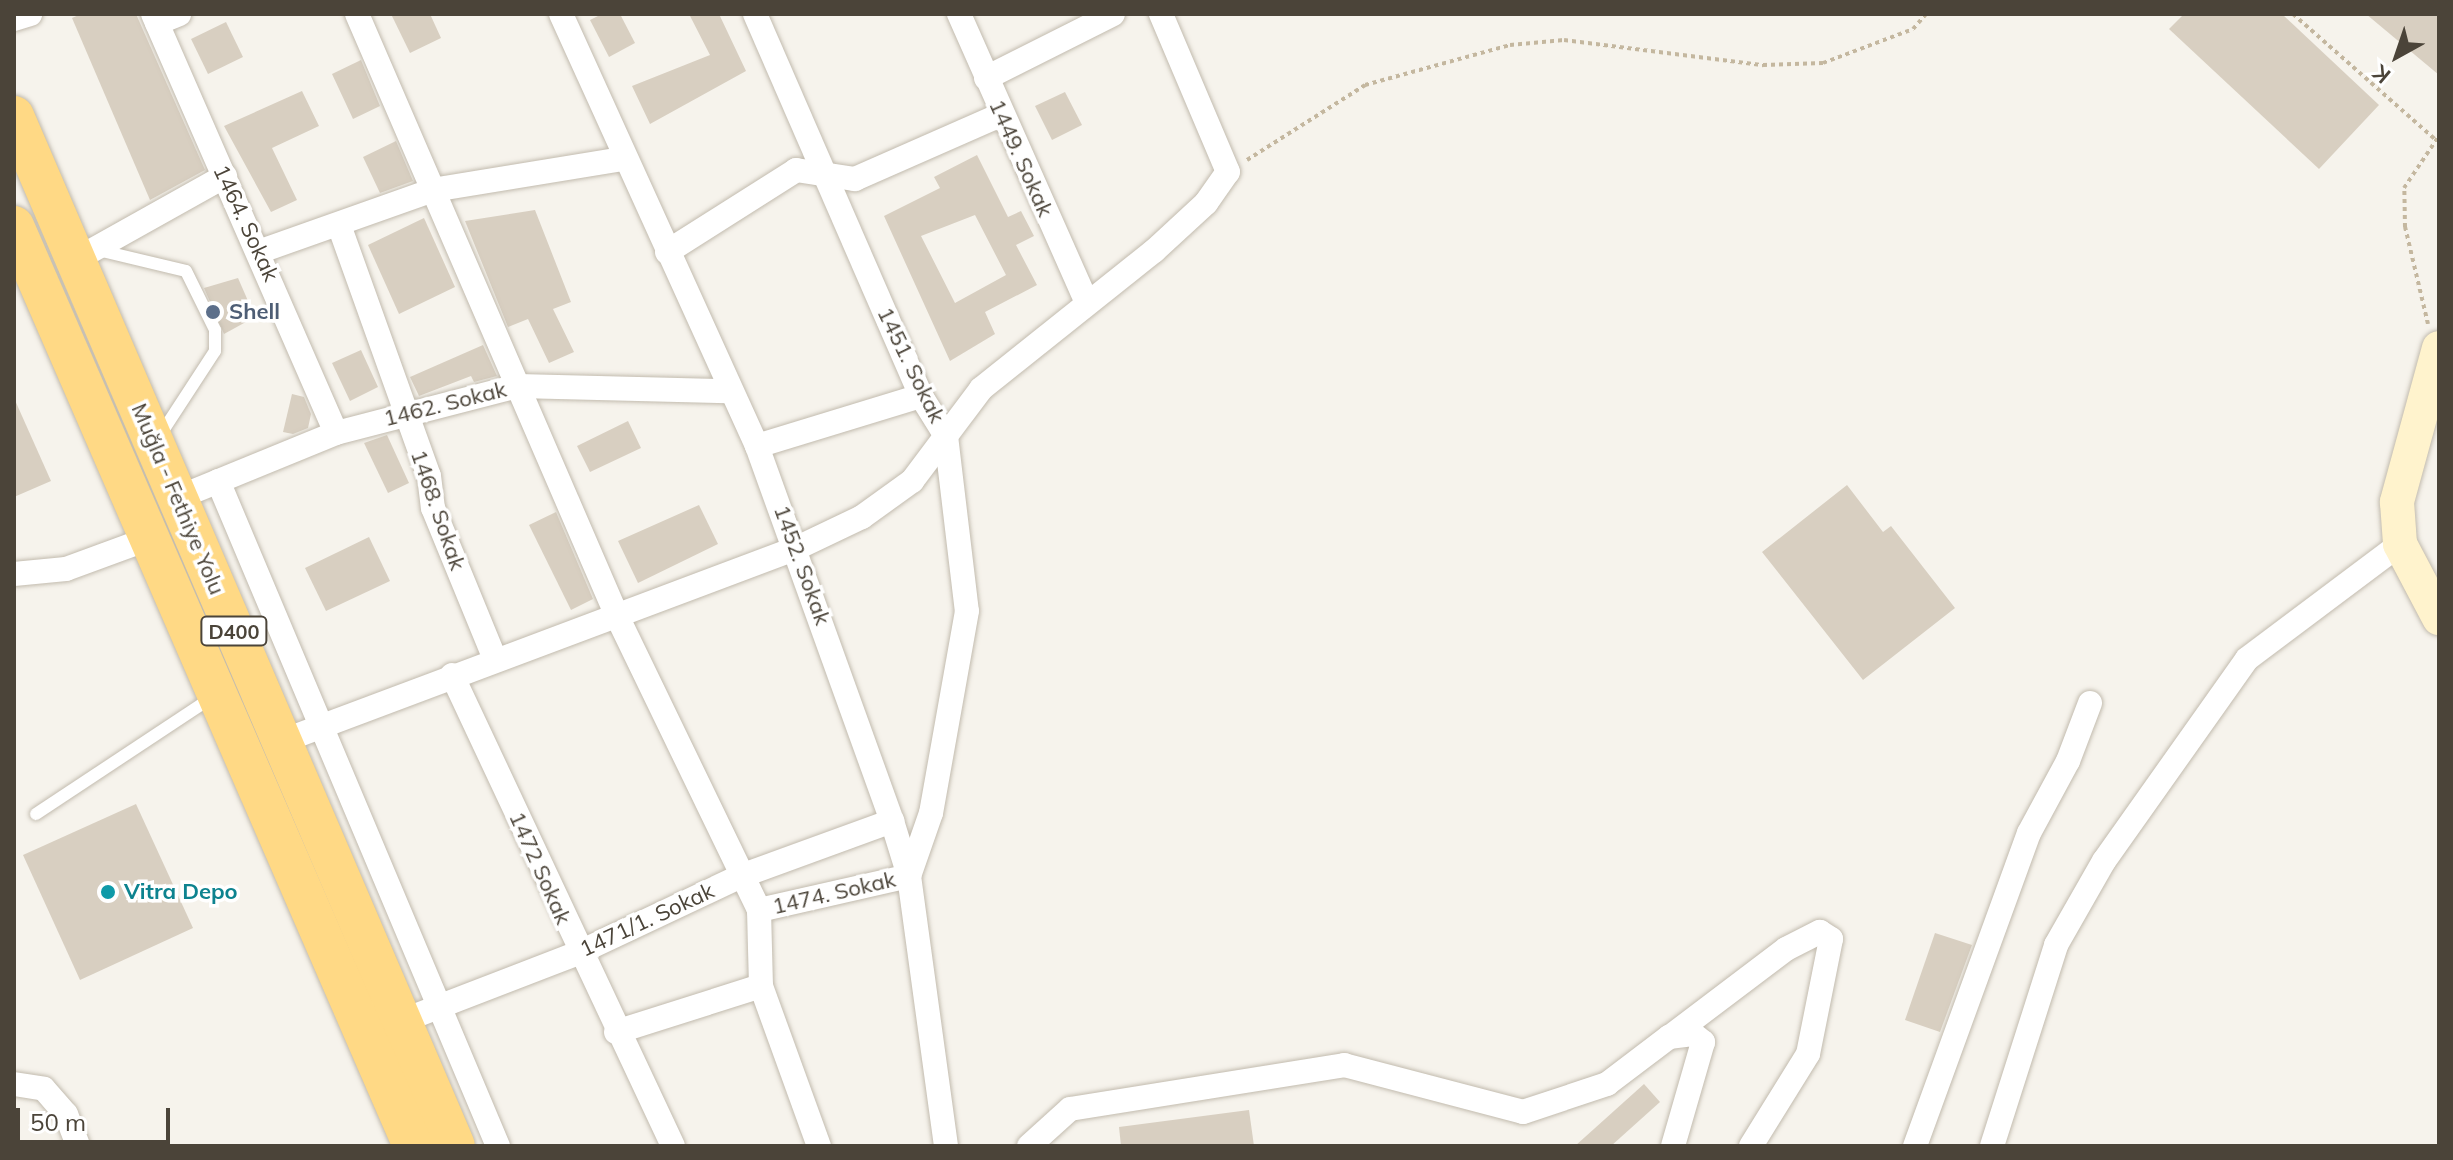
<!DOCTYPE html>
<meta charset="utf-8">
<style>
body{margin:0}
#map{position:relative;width:2453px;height:1160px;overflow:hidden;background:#f6f3ec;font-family:Mulish,sans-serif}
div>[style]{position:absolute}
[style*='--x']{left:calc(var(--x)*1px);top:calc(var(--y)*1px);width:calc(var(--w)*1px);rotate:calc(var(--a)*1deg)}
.building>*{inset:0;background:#d8cfc1}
.path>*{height:4px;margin-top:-2px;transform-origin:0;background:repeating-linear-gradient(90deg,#c4b79f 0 4px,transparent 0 8px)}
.roads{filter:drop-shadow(0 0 2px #c2bbae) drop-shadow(0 0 2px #c2bbae)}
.service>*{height:12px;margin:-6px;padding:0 6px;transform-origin:6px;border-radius:6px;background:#fff}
.minor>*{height:24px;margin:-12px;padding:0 12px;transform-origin:12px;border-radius:12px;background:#fff}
.secondary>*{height:34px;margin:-17px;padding:0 17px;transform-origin:17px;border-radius:17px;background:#fff3cd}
.trunk>*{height:40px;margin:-20px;padding:0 20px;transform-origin:20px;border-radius:20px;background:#ffd985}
.dots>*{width:22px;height:22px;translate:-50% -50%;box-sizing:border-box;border:4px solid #fff;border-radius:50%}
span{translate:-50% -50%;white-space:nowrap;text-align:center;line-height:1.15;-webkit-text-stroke:7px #fff;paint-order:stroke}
.shield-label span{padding:2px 6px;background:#fff;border:2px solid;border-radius:6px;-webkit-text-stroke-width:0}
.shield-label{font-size:20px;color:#4b4439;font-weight:700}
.street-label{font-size:22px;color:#4b4439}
.service-label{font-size:22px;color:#4e5e75;font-weight:700}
.left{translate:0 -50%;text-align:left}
.culture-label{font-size:22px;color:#0d838f;font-weight:700}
.frame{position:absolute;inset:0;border:16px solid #4b4439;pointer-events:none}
.north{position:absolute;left:2357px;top:16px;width:80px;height:80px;-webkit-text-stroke:6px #fff;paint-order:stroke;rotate:220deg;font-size:22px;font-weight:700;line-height:32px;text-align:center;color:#4b4439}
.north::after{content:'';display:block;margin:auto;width:28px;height:36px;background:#4b4439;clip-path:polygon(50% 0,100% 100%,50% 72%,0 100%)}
.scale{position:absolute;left:16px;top:1108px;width:154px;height:36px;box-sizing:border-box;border:4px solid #4b4439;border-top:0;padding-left:10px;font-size:24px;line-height:28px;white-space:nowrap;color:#4b4439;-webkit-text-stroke:6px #fff;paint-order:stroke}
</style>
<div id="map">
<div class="building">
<div style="clip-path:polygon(81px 14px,136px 14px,205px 170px,150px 200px,72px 18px)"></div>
<div style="clip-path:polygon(391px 14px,430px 14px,441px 38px,410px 53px)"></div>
<div style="clip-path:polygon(602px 14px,620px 14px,635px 43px,609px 57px,590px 20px)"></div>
<div style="clip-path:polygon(689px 14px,719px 14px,746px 71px,650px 124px,632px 86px,710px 55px)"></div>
<div style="clip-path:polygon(2184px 14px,2282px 14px,2379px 105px,2319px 169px,2169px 29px)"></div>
<div style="clip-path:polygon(2366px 14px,2439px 14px,2439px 75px)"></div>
<div style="clip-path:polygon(226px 22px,243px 57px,208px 74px,191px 39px)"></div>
<div style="clip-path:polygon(361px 60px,380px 106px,353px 119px,332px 74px)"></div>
<div style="clip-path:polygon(302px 91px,319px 126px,272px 148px,297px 200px,271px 212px,224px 126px)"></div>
<div style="clip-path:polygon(1065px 92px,1082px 125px,1052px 140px,1035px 106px)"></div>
<div style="clip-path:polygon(396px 141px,413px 181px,380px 193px,363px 157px)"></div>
<div style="clip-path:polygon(evenodd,977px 155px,1008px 217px,1021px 211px,1034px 236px,1016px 245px,1037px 285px,985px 312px,995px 334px,950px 361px,884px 216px,940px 188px,934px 177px,977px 155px,975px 215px,1006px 275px,955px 303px,921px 236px,975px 215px)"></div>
<div style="clip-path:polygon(535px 210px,571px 302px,553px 309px,574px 352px,549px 363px,528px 319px,508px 327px,465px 221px)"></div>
<div style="clip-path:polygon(424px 218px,455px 287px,399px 314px,368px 245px)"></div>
<div style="clip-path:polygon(238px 278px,255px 317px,224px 334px,204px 288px)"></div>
<div style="clip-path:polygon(483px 345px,497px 376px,474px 382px,471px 376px,419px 396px,410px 377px)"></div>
<div style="clip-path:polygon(361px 350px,378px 387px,350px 401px,332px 363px)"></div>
<div style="clip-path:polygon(292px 394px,304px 397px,311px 414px,308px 428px,293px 434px,283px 432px)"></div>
<div style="clip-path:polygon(14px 398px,51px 481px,14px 497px)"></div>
<div style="clip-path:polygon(628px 421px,641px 448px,590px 472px,577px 446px)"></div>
<div style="clip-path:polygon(387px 435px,409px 483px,388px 493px,364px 443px)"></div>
<div style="clip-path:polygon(1847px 485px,1883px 532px,1891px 526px,1955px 608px,1863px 680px,1762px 552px)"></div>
<div style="clip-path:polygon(699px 505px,718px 544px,638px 583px,618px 541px)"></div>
<div style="clip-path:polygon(556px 512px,593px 599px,571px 610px,529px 525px)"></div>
<div style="clip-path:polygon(369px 537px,390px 581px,326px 611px,305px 568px)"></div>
<div style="clip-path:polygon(136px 804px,193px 928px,80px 980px,23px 855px)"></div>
<div style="clip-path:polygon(1935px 933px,1972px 945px,1940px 1032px,1905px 1020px)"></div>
<div style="clip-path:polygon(1644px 1084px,1660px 1102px,1611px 1146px,1575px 1146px)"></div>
<div style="clip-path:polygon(1249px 1110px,1254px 1146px,1121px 1146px,1119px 1127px)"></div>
</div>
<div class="path">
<div style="--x:2293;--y:14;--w:192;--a:41.4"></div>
<div style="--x:1247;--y:160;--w:140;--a:-32.4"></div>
<div style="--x:1365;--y:85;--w:150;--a:-15.4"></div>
<div style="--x:1510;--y:45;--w:54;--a:-5.3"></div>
<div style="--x:1564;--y:40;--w:201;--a:7.2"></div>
<div style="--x:1763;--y:65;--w:60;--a:-1.9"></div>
<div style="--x:1823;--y:63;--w:96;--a:-20.7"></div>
<div style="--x:1913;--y:29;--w:20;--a:-49"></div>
<div style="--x:2428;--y:324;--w:100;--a:-103.3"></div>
<div style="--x:2405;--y:227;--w:39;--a:-91"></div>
<div style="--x:2404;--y:188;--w:63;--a:-56.1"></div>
</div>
<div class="roads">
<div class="service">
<div style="--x:98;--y:250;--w:90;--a:13.4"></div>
<div style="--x:186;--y:271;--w:66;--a:63.8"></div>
<div style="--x:215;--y:330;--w:21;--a:90"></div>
<div style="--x:215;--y:351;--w:103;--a:123.1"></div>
<div style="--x:36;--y:814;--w:214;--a:-33.5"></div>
</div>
<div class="minor">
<div style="--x:153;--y:14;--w:457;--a:66.4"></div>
<div style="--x:357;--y:14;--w:656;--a:66.64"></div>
<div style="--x:617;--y:616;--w:326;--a:64.2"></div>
<div style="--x:759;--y:910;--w:76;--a:88.5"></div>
<div style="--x:761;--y:986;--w:170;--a:70.1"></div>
<div style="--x:561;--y:14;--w:474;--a:65.6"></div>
<div style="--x:757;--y:446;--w:399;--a:70.2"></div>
<div style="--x:892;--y:821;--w:58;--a:72.8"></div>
<div style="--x:909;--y:876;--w:273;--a:82.2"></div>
<div style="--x:755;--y:14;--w:417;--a:66.5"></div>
<div style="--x:921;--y:396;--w:47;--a:58"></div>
<div style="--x:946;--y:436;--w:176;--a:83.2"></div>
<div style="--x:967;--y:611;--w:205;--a:100.1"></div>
<div style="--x:931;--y:813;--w:67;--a:109.2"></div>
<div style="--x:909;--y:876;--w:154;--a:167.2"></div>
<div style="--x:959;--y:14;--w:313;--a:66.1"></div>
<div style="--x:14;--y:19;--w:17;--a:-17"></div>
<div style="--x:157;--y:23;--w:24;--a:-22"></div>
<div style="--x:986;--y:78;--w:142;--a:-26.7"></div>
<div style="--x:339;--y:225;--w:267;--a:70.3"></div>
<div style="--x:429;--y:476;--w:32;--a:83"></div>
<div style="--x:433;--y:508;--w:161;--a:67.7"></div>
<div style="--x:261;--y:251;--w:182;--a:-19.5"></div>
<div style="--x:433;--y:190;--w:193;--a:-9.3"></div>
<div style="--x:667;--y:252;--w:153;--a:-32.4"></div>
<div style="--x:796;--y:170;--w:60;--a:8.7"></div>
<div style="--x:855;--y:179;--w:158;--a:-23.8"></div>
<div style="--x:75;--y:260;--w:172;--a:-29.2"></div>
<div style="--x:757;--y:446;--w:171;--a:-17"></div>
<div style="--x:218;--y:481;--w:722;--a:67.17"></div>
<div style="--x:177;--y:498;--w:172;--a:-22.2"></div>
<div style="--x:336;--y:433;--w:188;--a:-14.5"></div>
<div style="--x:518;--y:386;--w:210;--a:1.4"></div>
<div style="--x:14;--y:574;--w:52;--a:-5.5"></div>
<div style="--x:66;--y:569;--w:87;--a:-20.1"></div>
<div style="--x:452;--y:675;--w:520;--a:64.86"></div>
<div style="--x:280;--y:742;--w:552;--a:-20.57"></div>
<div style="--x:797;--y:548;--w:72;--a:-25.5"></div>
<div style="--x:862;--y:517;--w:62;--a:-35.8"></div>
<div style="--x:912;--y:481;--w:115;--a:-53.1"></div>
<div style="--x:981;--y:389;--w:221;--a:-38.6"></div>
<div style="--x:1154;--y:251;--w:71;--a:-42.7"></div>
<div style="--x:1206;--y:203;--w:38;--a:-55"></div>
<div style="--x:1228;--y:172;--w:172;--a:-113"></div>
<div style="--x:402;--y:1021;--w:189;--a:-21.1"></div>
<div style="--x:578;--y:953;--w:180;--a:-25.3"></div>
<div style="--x:741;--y:876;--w:161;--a:-20"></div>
<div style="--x:616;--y:1032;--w:152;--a:-17.6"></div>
<div style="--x:1671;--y:1036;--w:144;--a:-37.1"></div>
<div style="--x:1786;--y:949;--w:38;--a:-27"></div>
<div style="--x:1820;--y:932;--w:13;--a:32"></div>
<div style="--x:1831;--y:939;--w:117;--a:101.3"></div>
<div style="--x:1808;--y:1054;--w:108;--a:121.8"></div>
<div style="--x:14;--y:1084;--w:30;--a:9"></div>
<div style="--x:44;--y:1089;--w:33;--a:49"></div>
<div style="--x:66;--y:1114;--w:34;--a:69"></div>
<div style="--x:1029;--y:1146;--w:55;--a:-42.1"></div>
<div style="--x:1070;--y:1109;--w:278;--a:-9.1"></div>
<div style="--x:1344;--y:1065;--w:185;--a:14.7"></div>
<div style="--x:1523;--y:1112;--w:89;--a:-18.4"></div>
<div style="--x:1607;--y:1084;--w:78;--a:-37.2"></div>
<div style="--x:1669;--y:1037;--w:24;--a:-7"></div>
<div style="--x:1693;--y:1034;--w:13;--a:39"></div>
<div style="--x:1703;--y:1042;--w:108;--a:106.1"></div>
<div style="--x:1915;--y:1146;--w:333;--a:-70"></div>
<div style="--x:2029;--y:833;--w:82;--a:-61.6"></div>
<div style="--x:2068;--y:761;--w:62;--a:-69.2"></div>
<div style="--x:1992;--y:1146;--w:211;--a:-72.3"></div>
<div style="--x:2056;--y:945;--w:97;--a:-60.3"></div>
<div style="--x:2104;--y:861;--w:247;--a:-54.7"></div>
<div style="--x:2247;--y:659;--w:191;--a:-36.9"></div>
</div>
<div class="secondary">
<div style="--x:2439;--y:348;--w:160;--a:105.3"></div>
<div style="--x:2397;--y:502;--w:42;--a:85.9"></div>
<div style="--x:2400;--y:544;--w:84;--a:62.2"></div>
</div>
<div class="trunk">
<div style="--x:14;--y:116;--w:1120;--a:66.82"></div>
<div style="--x:14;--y:226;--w:1003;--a:66.55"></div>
</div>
</div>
<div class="dots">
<div style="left:213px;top:312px;background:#5c6f8a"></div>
<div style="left:108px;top:892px;background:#0f9aa8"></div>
</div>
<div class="shield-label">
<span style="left:234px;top:631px">D400</span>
</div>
<div class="street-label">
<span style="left:1021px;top:158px;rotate:66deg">1449. Sokak</span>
<span style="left:246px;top:223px;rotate:65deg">1464. Sokak</span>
<span style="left:911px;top:365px;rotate:64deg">1451. Sokak</span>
<span style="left:445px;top:404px;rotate:-14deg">1462. Sokak</span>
<span style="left:178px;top:499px;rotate:67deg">Muğla - Fethiye Yolu</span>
<span style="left:438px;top:510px;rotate:71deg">1468. Sokak</span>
<span style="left:802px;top:565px;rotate:70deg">1452. Sokak</span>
<span style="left:540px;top:868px;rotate:66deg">1472 Sokak</span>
<span style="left:834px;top:893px;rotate:-13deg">1474. Sokak</span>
<span style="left:647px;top:920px;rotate:-25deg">1471/1. Sokak</span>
</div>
<div class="service-label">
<span class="left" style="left:229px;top:312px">Shell</span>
</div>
<div class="culture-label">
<span class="left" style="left:124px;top:892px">Vitra Depo</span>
</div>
<div class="frame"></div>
<div class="north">K</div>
<div class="scale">50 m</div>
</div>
